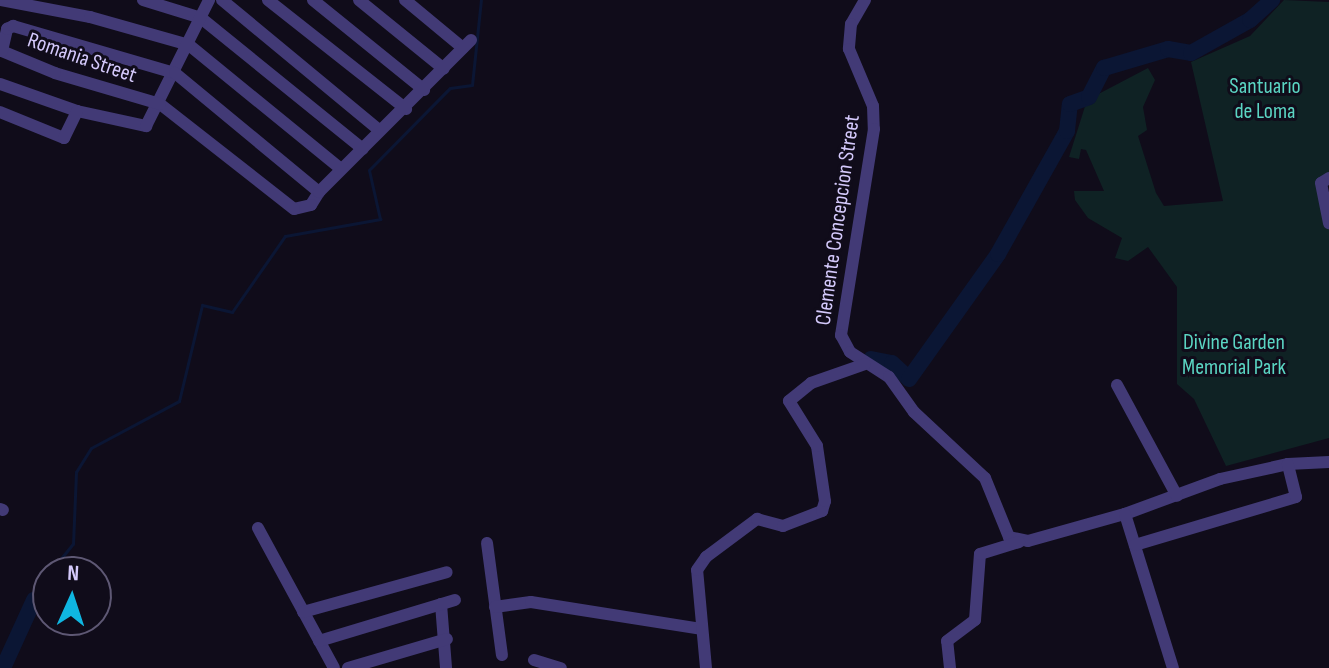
<!DOCTYPE html>
<style>
body{margin:0}
#map{position:relative;width:1329px;height:668px;overflow:hidden;background:#100c1a;font-family:"Sofia Sans Condensed",sans-serif}
div>[style]{position:absolute}
[style*='--x']{left:calc(var(--x)*1px);top:calc(var(--y)*1px);width:calc(var(--w)*1px);rotate:calc(var(--a)*1deg)}
.green>*{inset:0;background:#0f2224}
.stream>*{height:3px;margin:-1.5px;padding:0 1.5px;transform-origin:1.5px;border-radius:1.5px;background:#0b1634}
.river>*{height:16px;margin:-8px;padding:0 8px;transform-origin:8px;border-radius:8px;background:#0b1634}
.minor>*{height:12px;margin:-6px;padding:0 6px;transform-origin:6px;border-radius:6px;background:#423a76}
span{translate:-50% -50%;white-space:nowrap;text-align:center;line-height:1.15;-webkit-text-stroke:6px #100c1a;paint-order:stroke}
.street-label{font-size:22px;color:#d4c9fb}
.park-label{font-size:22px;color:#5bd5c3}
.north{position:absolute;left:32px;top:556px;width:80px;height:80px;box-sizing:border-box;background:#100c1a;border:2px solid #5e5874;border-radius:50%;rotate:3deg;font-size:22px;font-weight:700;line-height:32px;text-align:center;color:#d4c9fb}
.north::after{content:'';display:block;margin:auto;width:28px;height:36px;background:#0fb6e1;clip-path:polygon(50% 0,100% 100%,50% 72%,0 100%)}
</style>
<div id="map">
<div class="green">
<div style="clip-path:polygon(1284px 0,1329px 2px,1329px 175px,1318px 178px,1329px 229px,1329px 438px,1226px 466px,1194px 399px,1177px 384px,1177px 287px,1148px 247px,1128px 261px,1115px 258px,1122px 238px,1088px 218px,1075px 200px,1074px 191px,1104px 191px,1086px 150px,1081px 149px,1079px 159px,1069px 157px,1087px 100px,1148px 68px,1155px 80px,1143px 107px,1147px 130px,1138px 136px,1156px 193px,1164px 206px,1223px 201px,1191px 62px,1250px 36px)"></div>
</div>
<div class="stream">
<div style="--x:50;--y:572;--w:36;--a:-51"></div>
<div style="--x:73;--y:544;--w:72;--a:-87.6"></div>
<div style="--x:76;--y:472;--w:28;--a:-58"></div>
<div style="--x:91;--y:448;--w:100;--a:-28.1"></div>
<div style="--x:179;--y:401;--w:99;--a:-76.5"></div>
<div style="--x:202;--y:305;--w:31;--a:13"></div>
<div style="--x:232;--y:312;--w:93;--a:-55.1"></div>
<div style="--x:285;--y:236;--w:97;--a:-10.1"></div>
<div style="--x:380;--y:219;--w:50;--a:-102.7"></div>
<div style="--x:369;--y:170;--w:115;--a:-45.4"></div>
<div style="--x:450;--y:88;--w:22;--a:-8"></div>
<div style="--x:472;--y:85;--w:85;--a:-84"></div>
<div style="--x:34;--y:600;--w:29;--a:-61"></div>
</div>
<div class="river">
<div style="--x:871;--y:359;--w:21;--a:11"></div>
<div style="--x:892;--y:363;--w:23;--a:43"></div>
<div style="--x:909;--y:379;--w:153;--a:-54.5"></div>
<div style="--x:998;--y:254;--w:141;--a:-60.7"></div>
<div style="--x:1067;--y:131;--w:27;--a:-84"></div>
<div style="--x:1070;--y:104;--w:20;--a:-20"></div>
<div style="--x:1089;--y:97;--w:33;--a:-63"></div>
<div style="--x:1104;--y:68;--w:67;--a:-16.5"></div>
<div style="--x:1168;--y:49;--w:23;--a:10"></div>
<div style="--x:1191;--y:53;--w:68;--a:-29.2"></div>
<div style="--x:1250;--y:20;--w:30;--a:-42"></div>
<div style="--x:3;--y:668;--w:75;--a:-65.5"></div>
</div>
<div class="minor">
<div style="--x:0;--y:0;--w:92;--a:10.7"></div>
<div style="--x:90;--y:17;--w:103;--a:15.8"></div>
<div style="--x:189;--y:45;--w:196;--a:39.2"></div>
<div style="--x:143;--y:0;--w:61;--a:17.2"></div>
<div style="--x:201;--y:18;--w:208;--a:39"></div>
<div style="--x:222;--y:0;--w:204;--a:39.6"></div>
<div style="--x:268;--y:0;--w:176;--a:38.3"></div>
<div style="--x:313;--y:0;--w:143;--a:39"></div>
<div style="--x:359;--y:0;--w:109;--a:39.1"></div>
<div style="--x:405;--y:0;--w:75;--a:39.6"></div>
<div style="--x:865;--y:0;--w:28;--a:120"></div>
<div style="--x:851;--y:24;--w:25;--a:95"></div>
<div style="--x:849;--y:49;--w:62;--a:67.2"></div>
<div style="--x:873;--y:106;--w:23;--a:88"></div>
<div style="--x:874;--y:129;--w:209;--a:99.1"></div>
<div style="--x:841;--y:335;--w:19;--a:62"></div>
<div style="--x:850;--y:352;--w:46;--a:32.7"></div>
<div style="--x:889;--y:377;--w:43;--a:54.5"></div>
<div style="--x:914;--y:412;--w:97;--a:42.9"></div>
<div style="--x:985;--y:478;--w:64;--a:67.9"></div>
<div style="--x:1009;--y:537;--w:19;--a:12"></div>
<div style="--x:1028;--y:541;--w:101;--a:-15.6"></div>
<div style="--x:1125;--y:514;--w:101;--a:-20.2"></div>
<div style="--x:1220;--y:479;--w:70;--a:-12.4"></div>
<div style="--x:1288;--y:464;--w:41;--a:-2.8"></div>
<div style="--x:0;--y:84;--w:82;--a:19.3"></div>
<div style="--x:77;--y:111;--w:71;--a:12.3"></div>
<div style="--x:146;--y:126;--w:141;--a:-63.4"></div>
<div style="--x:0;--y:112;--w:69;--a:22.1"></div>
<div style="--x:64;--y:138;--w:30;--a:-64"></div>
<div style="--x:1329;--y:178;--w:9;--a:148"></div>
<div style="--x:1321;--y:183;--w:41;--a:78.7"></div>
<div style="--x:319;--y:192;--w:15;--a:122"></div>
<div style="--x:311;--y:205;--w:17;--a:167"></div>
<div style="--x:294;--y:209;--w:170;--a:-141.9"></div>
<div style="--x:160;--y:104;--w:109;--a:-163.6"></div>
<div style="--x:55;--y:73;--w:57;--a:-157.5"></div>
<div style="--x:2;--y:51;--w:23;--a:-77"></div>
<div style="--x:7;--y:29;--w:7;--a:-27"></div>
<div style="--x:13;--y:26;--w:169;--a:16.2"></div>
<div style="--x:175;--y:73;--w:187;--a:39.6"></div>
<div style="--x:319;--y:192;--w:215;--a:-45"></div>
<div style="--x:1117;--y:385;--w:126;--a:61.6"></div>
<div style="--x:0;--y:509;--w:3;--a:18"></div>
<div style="--x:1125;--y:514;--w:161;--a:72.7"></div>
<div style="--x:258;--y:528;--w:159;--a:61.5"></div>
<div style="--x:487;--y:543;--w:113;--a:82.4"></div>
<div style="--x:1135;--y:545;--w:168;--a:-16.6"></div>
<div style="--x:1296;--y:497;--w:34;--a:-104"></div>
<div style="--x:441;--y:604;--w:64;--a:85.5"></div>
<div style="--x:495;--y:607;--w:36;--a:-8"></div>
<div style="--x:531;--y:602;--w:172;--a:9"></div>
<div style="--x:303;--y:612;--w:149;--a:-15.5"></div>
<div style="--x:319;--y:641;--w:142;--a:-16.8"></div>
<div style="--x:534;--y:660;--w:28;--a:17"></div>
<div style="--x:348;--y:668;--w:103;--a:-16.3"></div>
<div style="--x:706;--y:668;--w:98;--a:-95.2"></div>
<div style="--x:697;--y:570;--w:16;--a:-55"></div>
<div style="--x:706;--y:557;--w:64;--a:-36.7"></div>
<div style="--x:757;--y:519;--w:27;--a:15"></div>
<div style="--x:783;--y:526;--w:42;--a:-21"></div>
<div style="--x:822;--y:511;--w:10;--a:-73"></div>
<div style="--x:825;--y:501;--w:56;--a:-98.3"></div>
<div style="--x:817;--y:446;--w:53;--a:-121.9"></div>
<div style="--x:789;--y:401;--w:28;--a:-39"></div>
<div style="--x:811;--y:383;--w:57;--a:-19.4"></div>
<div style="--x:950;--y:668;--w:27;--a:-96"></div>
<div style="--x:947;--y:641;--w:35;--a:-37"></div>
<div style="--x:975;--y:620;--w:66;--a:-85.7"></div>
<div style="--x:980;--y:554;--w:41;--a:-17.1"></div>
</div>
<div class="street-label">
<span style="left:82px;top:58px;rotate:19deg">Romania Street</span>
<span style="left:838px;top:220px;rotate:-82deg">Clemente Concepcion Street</span>
</div>
<div class="park-label">
<span style="left:1265px;top:99px">Santuario<br>de Loma</span>
<span style="left:1234px;top:355px">Divine Garden<br>Memorial Park</span>
</div>
<div class="north">N</div>
</div>
